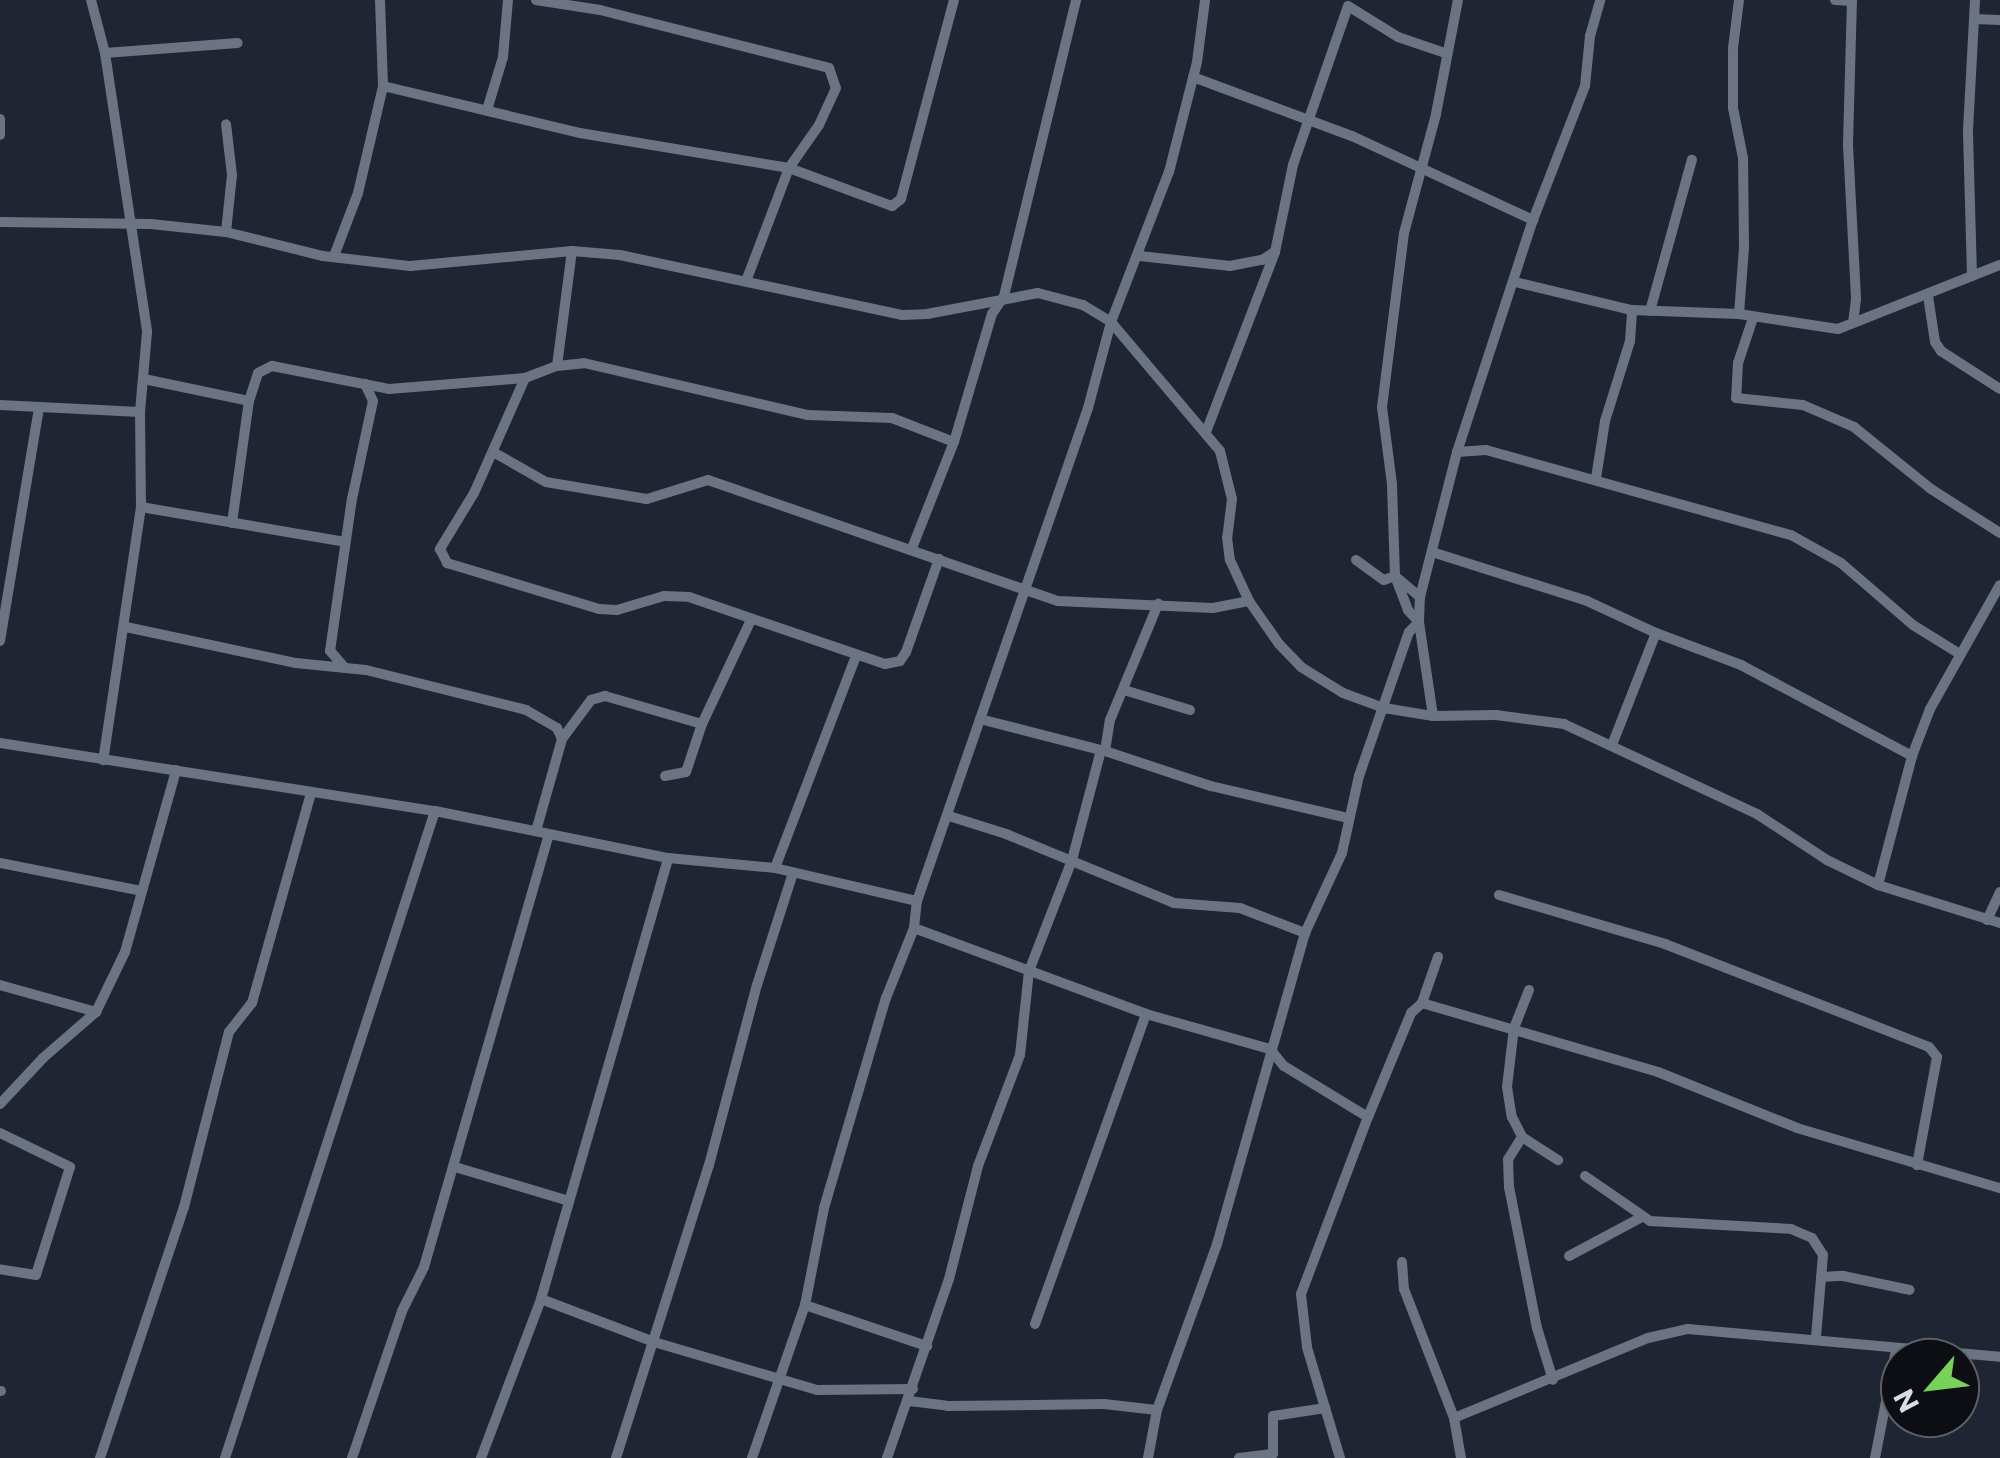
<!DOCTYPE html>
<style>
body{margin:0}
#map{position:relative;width:2000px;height:1458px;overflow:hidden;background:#1f2532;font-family:Commissioner,sans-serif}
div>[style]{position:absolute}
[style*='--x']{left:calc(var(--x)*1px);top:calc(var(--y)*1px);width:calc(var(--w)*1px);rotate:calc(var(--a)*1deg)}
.street>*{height:10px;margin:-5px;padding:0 5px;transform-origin:5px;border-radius:5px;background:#6c7383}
span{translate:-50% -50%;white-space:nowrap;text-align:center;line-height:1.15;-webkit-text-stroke:10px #0c0e14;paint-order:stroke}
.north{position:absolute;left:1880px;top:1338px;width:100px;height:100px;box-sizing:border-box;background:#0c0e14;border:2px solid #5e6068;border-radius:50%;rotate:242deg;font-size:28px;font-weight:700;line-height:40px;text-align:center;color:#d8dce5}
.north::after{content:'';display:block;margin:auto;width:35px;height:45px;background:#78d259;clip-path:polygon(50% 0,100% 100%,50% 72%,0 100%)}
</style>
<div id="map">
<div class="street">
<div style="--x:91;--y:0;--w:55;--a:75.2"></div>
<div style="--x:105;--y:53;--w:282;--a:81.4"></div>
<div style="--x:147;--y:332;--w:80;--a:95"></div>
<div style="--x:140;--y:412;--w:95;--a:89.4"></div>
<div style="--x:141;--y:507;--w:256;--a:98.5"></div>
<div style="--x:536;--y:0;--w:65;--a:8.9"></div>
<div style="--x:600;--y:10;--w:236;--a:14.2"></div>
<div style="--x:829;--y:68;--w:21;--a:71"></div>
<div style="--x:836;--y:88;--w:41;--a:114.7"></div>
<div style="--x:819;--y:125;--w:52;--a:124.9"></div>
<div style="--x:789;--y:168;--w:121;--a:110.8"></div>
<div style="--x:1835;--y:0;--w:16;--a:4"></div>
<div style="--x:1852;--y:0;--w:145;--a:91.6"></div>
<div style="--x:1848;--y:145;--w:154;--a:87"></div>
<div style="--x:1856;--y:299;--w:24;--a:97"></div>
<div style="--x:1974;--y:19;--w:26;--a:2"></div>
<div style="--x:105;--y:53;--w:133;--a:-4.3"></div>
<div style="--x:1193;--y:77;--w:170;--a:20.4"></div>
<div style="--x:1352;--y:136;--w:200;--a:24.9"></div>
<div style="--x:383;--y:86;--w:203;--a:13.4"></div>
<div style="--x:580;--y:133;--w:212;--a:9.5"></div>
<div style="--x:789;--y:168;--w:110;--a:20.3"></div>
<div style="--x:892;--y:206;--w:11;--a:-38"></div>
<div style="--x:901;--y:199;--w:206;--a:-75.1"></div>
<div style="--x:487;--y:110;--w:55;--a:-73.2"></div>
<div style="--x:503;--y:57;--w:57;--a:-85"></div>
<div style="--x:0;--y:119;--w:16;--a:90"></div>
<div style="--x:0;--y:222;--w:151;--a:0.8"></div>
<div style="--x:151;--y:224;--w:75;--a:6.1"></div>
<div style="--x:226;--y:232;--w:100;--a:13.9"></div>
<div style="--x:323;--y:256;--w:88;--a:6.6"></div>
<div style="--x:410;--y:266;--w:163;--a:-5.3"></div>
<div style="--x:572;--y:251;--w:48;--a:4.8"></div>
<div style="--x:620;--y:255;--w:288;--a:12"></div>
<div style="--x:902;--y:315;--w:25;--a:-2"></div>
<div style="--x:927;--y:314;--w:113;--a:-10.7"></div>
<div style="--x:1038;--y:293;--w:47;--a:14.9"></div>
<div style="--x:1083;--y:305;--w:33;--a:31"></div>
<div style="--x:1111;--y:322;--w:169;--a:49.8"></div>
<div style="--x:1220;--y:451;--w:49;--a:76"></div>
<div style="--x:1232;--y:499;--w:38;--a:97"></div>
<div style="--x:1227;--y:537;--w:23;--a:83"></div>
<div style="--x:1230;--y:560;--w:45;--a:65.1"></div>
<div style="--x:1249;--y:601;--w:52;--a:55.1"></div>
<div style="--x:1279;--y:644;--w:32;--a:46"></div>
<div style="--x:1301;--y:667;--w:49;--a:31.8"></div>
<div style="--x:1343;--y:693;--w:44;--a:20.1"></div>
<div style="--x:1384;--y:708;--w:50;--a:9.3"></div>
<div style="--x:1433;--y:716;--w:63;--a:-0.9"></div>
<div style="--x:1496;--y:715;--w:69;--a:7.5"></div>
<div style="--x:1564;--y:724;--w:213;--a:25"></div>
<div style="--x:1757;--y:814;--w:84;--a:33.3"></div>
<div style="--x:1827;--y:860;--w:57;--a:26.1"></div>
<div style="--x:1878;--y:885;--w:128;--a:17.3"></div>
<div style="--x:226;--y:232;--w:57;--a:-84"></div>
<div style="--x:232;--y:175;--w:51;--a:-96.7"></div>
<div style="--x:334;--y:256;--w:67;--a:-69.1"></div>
<div style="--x:358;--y:193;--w:110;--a:-76.8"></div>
<div style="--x:383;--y:86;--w:86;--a:-92"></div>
<div style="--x:1140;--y:256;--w:91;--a:6.3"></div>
<div style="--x:1230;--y:266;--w:33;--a:-11"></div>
<div style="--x:1262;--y:260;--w:15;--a:-32"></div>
<div style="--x:1275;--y:252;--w:89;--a:-78.3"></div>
<div style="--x:1293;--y:165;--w:168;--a:-70.9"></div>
<div style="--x:1348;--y:6;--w:59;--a:31.8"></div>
<div style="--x:1398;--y:37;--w:50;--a:18.8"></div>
<div style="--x:1972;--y:276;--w:146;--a:-91.6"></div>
<div style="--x:1968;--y:130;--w:130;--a:-86.9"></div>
<div style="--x:1515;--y:282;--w:120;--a:13.5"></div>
<div style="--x:1632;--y:310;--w:107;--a:2.1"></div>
<div style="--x:1739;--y:314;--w:100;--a:8.6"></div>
<div style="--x:1838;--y:329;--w:174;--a:-21.6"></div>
<div style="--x:1928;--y:296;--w:47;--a:81.3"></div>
<div style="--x:1935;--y:342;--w:11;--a:56"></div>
<div style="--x:1941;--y:351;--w:70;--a:32.8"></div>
<div style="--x:1650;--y:311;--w:157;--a:-74.5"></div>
<div style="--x:1739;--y:314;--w:66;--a:-85.7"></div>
<div style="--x:1744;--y:248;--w:90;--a:-90.6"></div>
<div style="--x:1743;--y:158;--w:51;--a:-101.3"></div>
<div style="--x:1733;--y:108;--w:60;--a:-90"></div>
<div style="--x:1733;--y:48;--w:48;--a:-82.9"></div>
<div style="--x:1753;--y:318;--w:47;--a:108.4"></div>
<div style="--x:1738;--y:363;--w:35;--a:93"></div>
<div style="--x:1736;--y:398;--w:67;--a:6"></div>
<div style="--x:1803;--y:405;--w:56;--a:23.3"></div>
<div style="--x:1854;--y:427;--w:99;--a:38.8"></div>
<div style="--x:1931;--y:489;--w:82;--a:32.5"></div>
<div style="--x:557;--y:366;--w:116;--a:-82.6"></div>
<div style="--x:525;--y:378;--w:126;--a:113.9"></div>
<div style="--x:474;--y:493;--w:66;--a:121.3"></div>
<div style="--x:440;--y:549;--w:16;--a:63"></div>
<div style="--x:447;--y:563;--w:159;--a:16.8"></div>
<div style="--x:599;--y:609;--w:18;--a:3"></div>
<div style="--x:617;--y:610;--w:49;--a:-16.6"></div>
<div style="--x:664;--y:596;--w:25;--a:2"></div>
<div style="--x:689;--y:597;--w:207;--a:18.9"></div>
<div style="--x:885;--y:664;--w:15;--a:-11"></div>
<div style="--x:900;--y:661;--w:11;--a:-56"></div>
<div style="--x:906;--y:652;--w:99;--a:-70.5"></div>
<div style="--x:144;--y:379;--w:107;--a:11.8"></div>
<div style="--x:0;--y:405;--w:140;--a:2.9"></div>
<div style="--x:1206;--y:432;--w:193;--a:-69"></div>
<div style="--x:493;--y:452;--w:61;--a:29.5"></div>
<div style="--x:546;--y:482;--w:102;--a:9.6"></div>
<div style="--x:647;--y:499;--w:64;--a:-17.3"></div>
<div style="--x:708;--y:480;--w:370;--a:19.1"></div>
<div style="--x:1058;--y:601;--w:155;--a:2.6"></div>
<div style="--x:1213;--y:608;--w:37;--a:-11"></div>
<div style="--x:1457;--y:452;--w:29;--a:-4"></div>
<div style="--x:1486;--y:450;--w:317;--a:15.6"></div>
<div style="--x:1791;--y:535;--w:57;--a:29.2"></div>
<div style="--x:1841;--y:563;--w:95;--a:40.7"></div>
<div style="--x:1913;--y:625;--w:55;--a:31.7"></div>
<div style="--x:1596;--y:478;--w:58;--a:-81"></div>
<div style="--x:1605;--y:421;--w:84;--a:-72.6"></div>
<div style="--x:1630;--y:341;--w:31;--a:-86"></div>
<div style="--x:141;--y:507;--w:207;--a:9.7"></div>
<div style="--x:232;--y:523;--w:123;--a:-82.1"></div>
<div style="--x:249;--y:401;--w:29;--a:-72"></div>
<div style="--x:258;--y:373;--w:16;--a:-27"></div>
<div style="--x:272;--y:366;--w:119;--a:11.1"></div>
<div style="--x:389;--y:389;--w:136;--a:-4.6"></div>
<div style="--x:525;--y:378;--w:34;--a:-21"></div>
<div style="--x:557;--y:366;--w:27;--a:-6"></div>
<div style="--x:584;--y:363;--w:230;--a:13.1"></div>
<div style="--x:808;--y:415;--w:84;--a:2"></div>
<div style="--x:892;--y:418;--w:66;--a:21.2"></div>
<div style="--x:912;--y:548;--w:114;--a:-68.4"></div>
<div style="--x:954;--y:442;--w:134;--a:-73.5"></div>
<div style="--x:992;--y:314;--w:22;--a:-56"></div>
<div style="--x:1004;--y:296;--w:305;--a:-76.3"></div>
<div style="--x:1432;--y:552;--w:163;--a:17.5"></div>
<div style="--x:1587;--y:601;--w:76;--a:24.9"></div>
<div style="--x:1656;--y:633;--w:91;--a:20.6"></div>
<div style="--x:1741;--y:665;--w:194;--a:28"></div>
<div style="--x:1356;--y:560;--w:34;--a:36"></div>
<div style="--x:1384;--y:580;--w:12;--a:-20"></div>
<div style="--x:1395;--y:576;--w:33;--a:40"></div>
<div style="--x:126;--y:627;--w:174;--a:12"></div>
<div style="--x:296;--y:663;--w:70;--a:5.7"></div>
<div style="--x:366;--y:670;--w:165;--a:14"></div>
<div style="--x:526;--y:710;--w:36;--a:30"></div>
<div style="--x:557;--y:728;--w:12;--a:66"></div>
<div style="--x:0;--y:641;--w:237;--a:-80.5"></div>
<div style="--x:345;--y:668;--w:23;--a:-131"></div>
<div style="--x:330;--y:651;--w:154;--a:-81.8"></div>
<div style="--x:352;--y:499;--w:100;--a:-77.9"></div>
<div style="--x:373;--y:401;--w:19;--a:-115"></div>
<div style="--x:1124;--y:690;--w:69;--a:16.9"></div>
<div style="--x:1433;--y:716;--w:95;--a:-98.5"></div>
<div style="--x:1419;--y:622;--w:16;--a:-133"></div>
<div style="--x:1408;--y:610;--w:36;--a:-111"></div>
<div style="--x:1395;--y:576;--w:92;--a:-91.9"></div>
<div style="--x:1392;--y:484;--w:78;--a:-97.4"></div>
<div style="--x:1382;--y:407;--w:175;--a:-82.8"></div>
<div style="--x:1404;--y:233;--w:123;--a:-74.9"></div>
<div style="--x:1436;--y:114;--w:116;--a:-79.1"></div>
<div style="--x:980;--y:719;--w:129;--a:14.4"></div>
<div style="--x:1105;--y:751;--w:112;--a:18.3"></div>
<div style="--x:1211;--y:786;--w:140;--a:13.2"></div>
<div style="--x:0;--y:743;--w:440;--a:8.9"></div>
<div style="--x:435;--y:811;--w:238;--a:11.4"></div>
<div style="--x:668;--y:858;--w:107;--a:5.3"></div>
<div style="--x:775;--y:868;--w:146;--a:13.1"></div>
<div style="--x:1612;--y:745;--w:120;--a:-68.6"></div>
<div style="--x:1105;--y:751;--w:31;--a:-81"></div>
<div style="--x:1110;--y:720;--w:126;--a:-67.5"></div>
<div style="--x:665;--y:776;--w:21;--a:-11"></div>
<div style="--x:686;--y:772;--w:51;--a:-71.6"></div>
<div style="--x:702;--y:724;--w:115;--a:-64.8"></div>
<div style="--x:949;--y:816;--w:60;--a:17.5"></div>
<div style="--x:1006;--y:834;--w:182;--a:22.3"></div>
<div style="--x:1174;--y:903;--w:66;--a:4.3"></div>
<div style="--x:1240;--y:908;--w:70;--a:21"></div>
<div style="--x:536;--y:831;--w:96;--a:-74.2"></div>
<div style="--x:562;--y:739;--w:49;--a:-53.4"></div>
<div style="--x:591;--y:700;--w:15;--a:-16"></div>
<div style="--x:605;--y:696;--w:101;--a:16.1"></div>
<div style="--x:0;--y:863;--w:144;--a:11.2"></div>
<div style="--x:775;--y:868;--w:227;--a:-69.1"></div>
<div style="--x:1878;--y:885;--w:133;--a:-75.2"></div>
<div style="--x:1912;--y:756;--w:50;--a:-69"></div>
<div style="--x:1930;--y:709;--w:142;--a:-60.6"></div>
<div style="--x:1499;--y:895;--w:173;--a:16.4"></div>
<div style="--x:1665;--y:944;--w:283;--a:21.3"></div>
<div style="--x:1929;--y:1047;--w:13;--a:51"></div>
<div style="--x:1937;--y:1057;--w:110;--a:100.5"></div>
<div style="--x:1987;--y:920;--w:31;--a:-65"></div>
<div style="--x:914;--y:928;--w:247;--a:20.3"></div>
<div style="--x:1146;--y:1014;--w:129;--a:15.8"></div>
<div style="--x:1270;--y:1049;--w:22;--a:51"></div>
<div style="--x:1284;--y:1066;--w:98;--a:31.3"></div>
<div style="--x:0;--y:985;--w:100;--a:15.7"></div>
<div style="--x:1529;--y:990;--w:41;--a:111.5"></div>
<div style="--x:1514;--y:1028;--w:59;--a:96.8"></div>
<div style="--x:1507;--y:1087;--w:30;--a:81"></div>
<div style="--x:1512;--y:1117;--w:22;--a:63"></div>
<div style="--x:1522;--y:1137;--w:43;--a:32.6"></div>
<div style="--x:1422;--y:1003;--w:49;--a:-70.8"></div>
<div style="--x:0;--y:1104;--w:63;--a:-46.9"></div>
<div style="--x:43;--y:1058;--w:70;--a:-41"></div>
<div style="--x:96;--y:1012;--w:67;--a:-64.2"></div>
<div style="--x:125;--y:952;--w:189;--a:-74.3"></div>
<div style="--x:0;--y:1133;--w:78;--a:25.9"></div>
<div style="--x:70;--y:1167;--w:113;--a:107.5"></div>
<div style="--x:36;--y:1275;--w:36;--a:-171"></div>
<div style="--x:1522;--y:1137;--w:26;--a:122"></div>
<div style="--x:1508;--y:1159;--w:28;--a:88"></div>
<div style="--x:1509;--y:1187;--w:144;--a:78.8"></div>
<div style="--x:1537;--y:1328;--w:54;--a:72.9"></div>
<div style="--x:455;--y:1167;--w:119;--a:16.6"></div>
<div style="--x:1585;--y:1176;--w:79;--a:34.7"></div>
<div style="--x:1650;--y:1221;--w:141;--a:3.2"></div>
<div style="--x:1791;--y:1229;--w:23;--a:23"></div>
<div style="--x:1812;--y:1238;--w:20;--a:57"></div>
<div style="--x:1823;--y:1255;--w:82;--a:94.9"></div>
<div style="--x:1569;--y:1256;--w:83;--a:-28.1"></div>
<div style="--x:1402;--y:1262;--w:27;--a:86"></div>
<div style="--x:1404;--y:1289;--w:138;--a:68.8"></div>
<div style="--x:1454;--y:1418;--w:41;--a:80.1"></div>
<div style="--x:1821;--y:1277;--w:22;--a:-3"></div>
<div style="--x:1843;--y:1276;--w:68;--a:11.8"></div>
<div style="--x:541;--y:1299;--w:121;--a:20.8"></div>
<div style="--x:654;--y:1342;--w:170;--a:16.4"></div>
<div style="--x:817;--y:1390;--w:96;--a:-0.6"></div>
<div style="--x:805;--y:1305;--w:129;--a:18.6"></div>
<div style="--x:1035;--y:1324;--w:329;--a:-70.3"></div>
<div style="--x:0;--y:1391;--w:1;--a:0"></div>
<div style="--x:909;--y:1401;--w:38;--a:7"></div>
<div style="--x:947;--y:1406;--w:157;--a:-0.7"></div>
<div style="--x:1104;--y:1404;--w:53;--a:6.5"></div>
<div style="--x:1454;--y:1418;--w:210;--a:-22.4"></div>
<div style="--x:1648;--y:1338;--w:41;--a:-12.7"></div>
<div style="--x:1688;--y:1329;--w:313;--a:5.1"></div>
<div style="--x:100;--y:1458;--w:265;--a:-71.5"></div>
<div style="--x:184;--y:1207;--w:181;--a:-75.6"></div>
<div style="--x:229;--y:1032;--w:37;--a:-52"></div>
<div style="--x:252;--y:1003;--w:218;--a:-74.3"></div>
<div style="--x:225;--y:1458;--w:680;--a:-72.02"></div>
<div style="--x:352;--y:1458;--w:155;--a:-71.2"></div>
<div style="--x:402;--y:1311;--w:49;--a:-63.4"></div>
<div style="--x:424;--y:1267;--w:450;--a:-73.9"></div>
<div style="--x:481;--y:1458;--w:170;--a:-69.3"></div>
<div style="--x:541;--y:1299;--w:459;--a:-73.9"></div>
<div style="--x:616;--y:1458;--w:307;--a:-72.4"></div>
<div style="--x:709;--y:1165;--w:186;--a:-75.1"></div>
<div style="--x:757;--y:985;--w:114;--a:-72.2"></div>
<div style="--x:752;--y:1458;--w:162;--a:-70.9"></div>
<div style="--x:805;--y:1305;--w:99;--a:-78.9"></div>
<div style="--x:824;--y:1208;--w:219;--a:-73.6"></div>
<div style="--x:886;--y:998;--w:75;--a:-68.2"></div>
<div style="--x:914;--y:928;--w:27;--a:-84"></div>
<div style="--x:917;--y:901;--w:522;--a:-70.87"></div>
<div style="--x:1088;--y:408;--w:89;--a:-75"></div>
<div style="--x:1111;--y:322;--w:161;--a:-68.9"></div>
<div style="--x:1169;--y:172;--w:114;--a:-75.7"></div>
<div style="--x:1197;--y:62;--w:63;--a:-82.6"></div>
<div style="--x:887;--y:1458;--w:189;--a:-70.9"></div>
<div style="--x:949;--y:1279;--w:117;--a:-75.6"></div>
<div style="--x:978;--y:1166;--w:119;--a:-69.3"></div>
<div style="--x:1020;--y:1055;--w:84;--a:-83.9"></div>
<div style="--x:1029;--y:971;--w:119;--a:-68.8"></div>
<div style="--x:1072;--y:860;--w:114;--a:-75.2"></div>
<div style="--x:1148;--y:1458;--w:49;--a:-79.4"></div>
<div style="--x:1157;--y:1410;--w:177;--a:-70.1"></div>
<div style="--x:1217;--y:1244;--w:323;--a:-74.2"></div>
<div style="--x:1305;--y:933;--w:88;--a:-65.2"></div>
<div style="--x:1342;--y:853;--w:79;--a:-77.6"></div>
<div style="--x:1359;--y:776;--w:152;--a:-70.9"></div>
<div style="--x:1409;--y:632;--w:14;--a:-45"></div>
<div style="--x:1419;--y:622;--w:25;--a:-88"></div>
<div style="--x:1420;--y:597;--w:150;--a:-75.7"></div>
<div style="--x:1457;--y:452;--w:244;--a:-71.9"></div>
<div style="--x:1533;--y:220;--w:144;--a:-68.8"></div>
<div style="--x:1585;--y:86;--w:50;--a:-84.3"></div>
<div style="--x:1590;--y:36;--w:37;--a:-74"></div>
<div style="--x:1239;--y:1458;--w:34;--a:-7"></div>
<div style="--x:1273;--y:1454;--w:38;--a:-90"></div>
<div style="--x:1273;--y:1416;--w:53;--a:-8.7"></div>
<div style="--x:1340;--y:1458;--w:116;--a:-106.6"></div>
<div style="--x:1307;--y:1347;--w:53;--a:-96.5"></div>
<div style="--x:1301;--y:1294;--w:189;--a:-69.3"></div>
<div style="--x:1368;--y:1117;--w:113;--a:-67.5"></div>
<div style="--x:1411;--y:1013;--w:15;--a:-42"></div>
<div style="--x:1422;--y:1003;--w:246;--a:16.3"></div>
<div style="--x:1658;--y:1072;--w:150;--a:21.9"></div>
<div style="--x:1797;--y:1128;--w:212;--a:16.5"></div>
<div style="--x:1875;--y:1458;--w:110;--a:-79"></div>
</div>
<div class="north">N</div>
</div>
